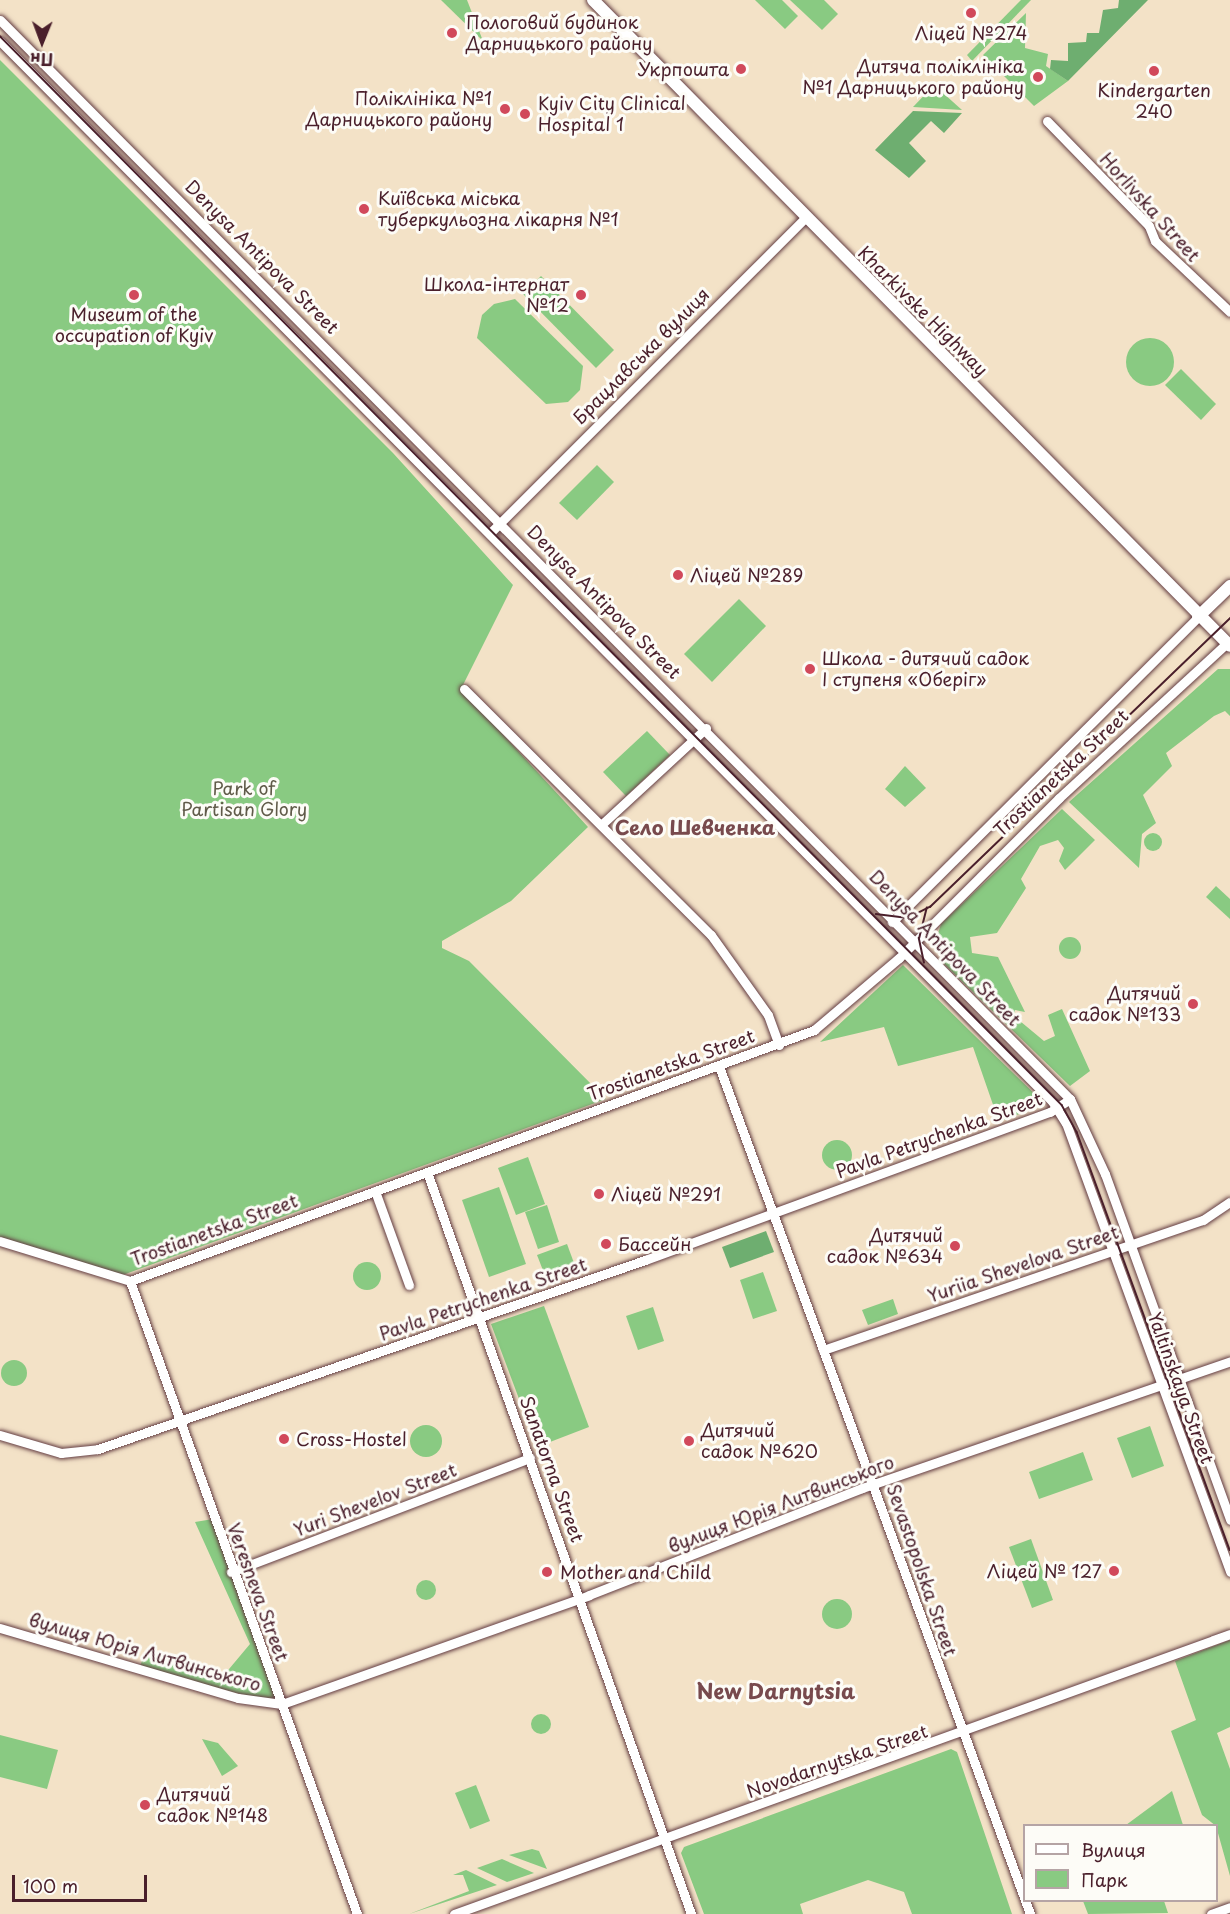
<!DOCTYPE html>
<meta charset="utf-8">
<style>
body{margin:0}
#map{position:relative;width:1230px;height:1914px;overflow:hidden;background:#f3e2c7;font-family:"Playpen Sans",sans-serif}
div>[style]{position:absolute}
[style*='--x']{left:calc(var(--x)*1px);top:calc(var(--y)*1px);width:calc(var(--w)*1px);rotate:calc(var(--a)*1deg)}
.green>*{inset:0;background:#89ca82}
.round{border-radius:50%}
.forest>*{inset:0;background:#6eae70}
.roads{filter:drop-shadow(0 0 2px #633c42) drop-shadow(0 0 2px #633c42)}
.minor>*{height:9px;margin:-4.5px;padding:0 4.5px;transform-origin:4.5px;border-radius:4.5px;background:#fff}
.major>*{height:12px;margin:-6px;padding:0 6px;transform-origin:6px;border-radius:6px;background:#fff}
.tram>*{height:1.5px;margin:-0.75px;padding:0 0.75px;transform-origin:0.75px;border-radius:0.75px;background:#4a1f2b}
.dots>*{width:16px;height:16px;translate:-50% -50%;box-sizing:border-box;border:3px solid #fdfcf7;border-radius:50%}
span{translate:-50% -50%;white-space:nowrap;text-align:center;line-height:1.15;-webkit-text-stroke:6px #fdfcf7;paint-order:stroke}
.poi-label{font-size:18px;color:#4a1f2b}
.left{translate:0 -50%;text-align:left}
.right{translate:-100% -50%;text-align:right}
.street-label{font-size:18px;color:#4a1f2b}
.park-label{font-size:18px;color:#605b49}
.neighbourhood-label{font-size:20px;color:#784a4d;font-weight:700}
.quarter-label{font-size:21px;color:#784a4d;font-weight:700}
.legend{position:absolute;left:1023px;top:1824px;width:195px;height:78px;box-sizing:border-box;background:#fdfcf7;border:2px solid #b5a4a5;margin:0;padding:8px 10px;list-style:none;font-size:18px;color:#4a1f2b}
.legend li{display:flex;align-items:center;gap:12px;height:30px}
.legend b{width:30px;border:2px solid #b5a4a5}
.north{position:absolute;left:12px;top:12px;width:60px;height:60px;-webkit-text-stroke:4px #fdfcf7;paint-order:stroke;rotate:181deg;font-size:16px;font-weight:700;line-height:24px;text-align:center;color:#4a1f2b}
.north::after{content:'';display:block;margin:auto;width:21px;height:27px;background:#4a1f2b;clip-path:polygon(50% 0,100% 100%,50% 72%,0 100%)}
.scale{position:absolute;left:12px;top:1875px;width:135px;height:27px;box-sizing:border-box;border:3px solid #4a1f2b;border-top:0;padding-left:8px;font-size:18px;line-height:21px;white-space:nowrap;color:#4a1f2b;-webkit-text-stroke:4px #fdfcf7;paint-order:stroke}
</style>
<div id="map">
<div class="green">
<div style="clip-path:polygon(441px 0,467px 0,483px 41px)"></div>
<div style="clip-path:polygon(755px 0,782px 0,798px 16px,785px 29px)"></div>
<div style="clip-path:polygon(790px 0,824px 0,838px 14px,822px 30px)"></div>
<div style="clip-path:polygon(1021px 0,1031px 0,972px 61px,967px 55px)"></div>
<div style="clip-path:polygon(1026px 13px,1025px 48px,1048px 54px,1046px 66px,1068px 81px,1034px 106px,983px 55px)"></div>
<div style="clip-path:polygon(0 60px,393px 453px,513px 585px,461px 689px,588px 827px,511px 901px,442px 941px,442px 948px,469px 961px,606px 1099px,120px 1276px,0 1237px)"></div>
<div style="clip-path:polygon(934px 85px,962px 110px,913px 107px)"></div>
<div style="clip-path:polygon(541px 276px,614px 350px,596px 368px,523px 294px)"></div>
<div style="clip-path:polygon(515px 299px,583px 366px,580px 390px,568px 402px,546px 404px,477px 338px,482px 315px,494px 304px)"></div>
<div class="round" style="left:1126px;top:338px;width:48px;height:48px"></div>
<div style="clip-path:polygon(1181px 369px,1216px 404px,1201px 420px,1165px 385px)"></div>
<div style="clip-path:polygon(597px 465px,614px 482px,577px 520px,559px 503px)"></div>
<div style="clip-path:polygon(739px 599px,766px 626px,712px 682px,684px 654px)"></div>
<div style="clip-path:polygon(1218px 669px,1230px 669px,1230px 716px,1225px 711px,1214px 716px,1166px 753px,1172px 766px,1143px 795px,1156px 823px,1142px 834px,1139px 868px,1069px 802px)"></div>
<div style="clip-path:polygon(647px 731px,670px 755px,626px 796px,603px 772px)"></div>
<div style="clip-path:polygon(905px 766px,926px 788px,905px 807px,885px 789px)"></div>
<div style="clip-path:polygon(1062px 809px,1095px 840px,1065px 870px,1059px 861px,1064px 848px,1058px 840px,1040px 846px,1021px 879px,1026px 888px,997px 933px,970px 937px,972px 953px,998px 957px,1025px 1012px,1015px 1010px,1014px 1016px,1044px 1041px,1055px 1036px,1048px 1015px,1062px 1009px,1090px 1071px,1070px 1086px,944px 964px,936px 940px,941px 924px)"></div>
<div class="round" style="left:1144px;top:833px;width:18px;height:18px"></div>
<div style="clip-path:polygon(1216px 886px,1230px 899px,1230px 919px,1206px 897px)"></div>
<div class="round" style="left:1059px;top:937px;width:22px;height:22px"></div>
<div style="clip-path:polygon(903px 965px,971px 1032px,1045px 1104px,999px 1122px,973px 1047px,898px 1066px,884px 1027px,820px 1042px)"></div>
<div class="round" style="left:822px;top:1140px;width:30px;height:30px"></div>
<div style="clip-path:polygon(528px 1157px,545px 1204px,516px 1215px,498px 1168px)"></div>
<div style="clip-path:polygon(499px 1187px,526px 1264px,489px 1277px,462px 1200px)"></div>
<div style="clip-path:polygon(547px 1205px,559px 1242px,538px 1249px,525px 1212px)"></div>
<div style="clip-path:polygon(567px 1244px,574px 1263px,544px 1273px,537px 1255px)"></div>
<div class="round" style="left:353px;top:1262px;width:28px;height:28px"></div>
<div style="clip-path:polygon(763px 1272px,777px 1311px,753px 1319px,740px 1280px)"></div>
<div style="clip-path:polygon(893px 1299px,898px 1314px,868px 1325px,862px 1310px)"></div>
<div style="clip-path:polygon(544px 1306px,589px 1427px,537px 1447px,491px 1324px)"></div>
<div style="clip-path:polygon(653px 1307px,664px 1341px,638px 1350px,626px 1316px)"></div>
<div class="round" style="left:1px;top:1360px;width:26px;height:26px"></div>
<div class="round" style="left:410px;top:1425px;width:32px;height:32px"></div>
<div style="clip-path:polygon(1150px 1426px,1164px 1466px,1132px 1478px,1117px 1438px)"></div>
<div style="clip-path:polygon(1083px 1452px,1093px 1480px,1039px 1499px,1029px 1472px)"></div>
<div style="clip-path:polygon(213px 1519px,282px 1704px,139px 1669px,145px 1653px,219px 1681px,250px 1644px,195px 1522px)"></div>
<div style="clip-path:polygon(1031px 1539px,1053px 1600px,1032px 1608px,1009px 1547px)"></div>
<div class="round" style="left:416px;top:1580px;width:20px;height:20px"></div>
<div class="round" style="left:822px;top:1599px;width:30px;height:30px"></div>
<div style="clip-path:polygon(1230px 1640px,1230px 1727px,1217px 1733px,1230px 1769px,1230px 1876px,1216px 1826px,1202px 1815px,1171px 1731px,1196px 1720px,1175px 1661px)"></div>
<div class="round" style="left:531px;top:1714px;width:20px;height:20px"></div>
<div style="clip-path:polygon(0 1735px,58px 1750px,47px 1789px,0 1777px)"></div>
<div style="clip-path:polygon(202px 1739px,218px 1743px,238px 1766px,222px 1776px)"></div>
<div style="clip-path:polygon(951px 1749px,957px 1752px,1012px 1914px,912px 1914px,904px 1892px,868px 1880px,800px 1904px,803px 1914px,704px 1914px,681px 1853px,684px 1847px)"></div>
<div style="clip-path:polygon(476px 1785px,490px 1821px,470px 1829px,455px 1793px)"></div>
<div style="clip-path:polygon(1172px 1791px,1183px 1825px,1126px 1825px)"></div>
<div style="clip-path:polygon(532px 1849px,539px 1851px,547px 1869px,509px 1855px)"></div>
<div style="clip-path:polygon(502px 1859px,534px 1873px,507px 1882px,477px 1868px)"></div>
<div style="clip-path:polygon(466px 1870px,497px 1885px,409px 1914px,469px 1891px,463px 1875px,453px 1875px)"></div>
<div style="clip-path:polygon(1083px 1901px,1164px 1901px,1168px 1913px,1088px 1914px)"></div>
</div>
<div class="forest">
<div style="clip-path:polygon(1119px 0,1148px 0,1068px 81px,1050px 69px,1051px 60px,1068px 61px,1068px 43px,1086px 42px,1087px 33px,1099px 33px,1103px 10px,1118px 8px)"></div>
<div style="clip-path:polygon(913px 111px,962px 113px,944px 133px,931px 121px,909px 143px,926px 161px,909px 178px,875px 150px)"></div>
<div style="clip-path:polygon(766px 1231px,774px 1252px,730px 1268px,722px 1247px)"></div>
</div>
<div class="roads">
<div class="minor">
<div style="--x:0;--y:20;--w:1520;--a:45.24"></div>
<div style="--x:1070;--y:1099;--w:83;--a:65"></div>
<div style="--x:1105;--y:1174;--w:368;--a:70.1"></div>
<div style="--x:0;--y:41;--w:1493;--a:45.22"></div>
<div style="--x:1052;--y:1101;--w:26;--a:58"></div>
<div style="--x:1066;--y:1123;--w:478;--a:69.9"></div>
<div style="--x:1047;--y:121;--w:146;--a:45.8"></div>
<div style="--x:1149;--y:226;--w:16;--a:68"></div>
<div style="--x:1155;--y:241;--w:103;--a:43.4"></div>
<div style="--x:490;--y:533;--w:447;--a:-45"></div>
<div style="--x:464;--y:689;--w:349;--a:44.9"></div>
<div style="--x:711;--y:935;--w:98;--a:54.5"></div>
<div style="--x:768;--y:1015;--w:32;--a:70"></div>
<div style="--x:601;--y:825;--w:143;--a:-42.7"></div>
<div style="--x:892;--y:922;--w:432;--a:-44.9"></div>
<div style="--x:720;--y:1069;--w:900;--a:69.85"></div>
<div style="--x:427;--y:1172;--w:788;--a:70.41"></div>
<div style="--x:375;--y:1191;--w:100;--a:70.1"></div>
<div style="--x:0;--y:1241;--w:136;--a:17.1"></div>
<div style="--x:130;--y:1281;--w:729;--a:-20.15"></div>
<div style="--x:814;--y:1030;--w:111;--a:-40.3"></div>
<div style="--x:899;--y:958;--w:226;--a:-45"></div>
<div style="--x:1059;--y:798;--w:229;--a:-42.7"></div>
<div style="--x:130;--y:1281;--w:672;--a:70.27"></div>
<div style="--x:823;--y:1350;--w:402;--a:-18.9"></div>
<div style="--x:1203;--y:1220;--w:32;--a:-34"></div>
<div style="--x:0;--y:1435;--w:64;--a:16.4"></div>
<div style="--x:61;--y:1453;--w:37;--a:-6"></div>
<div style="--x:98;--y:1449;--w:579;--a:-19.06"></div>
<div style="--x:645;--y:1260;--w:431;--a:-20.1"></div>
<div style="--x:1050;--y:1112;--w:24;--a:-33"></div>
<div style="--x:231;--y:1572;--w:320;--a:-20.9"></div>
<div style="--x:0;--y:1628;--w:248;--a:16.4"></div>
<div style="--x:238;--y:1698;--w:44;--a:7.8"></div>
<div style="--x:282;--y:1704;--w:326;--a:-19.5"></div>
<div style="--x:589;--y:1595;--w:293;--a:-21.4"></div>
<div style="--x:862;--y:1488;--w:389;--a:-19"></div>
<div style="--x:454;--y:1914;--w:825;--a:-19.84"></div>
<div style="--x:1211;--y:1914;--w:20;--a:-20"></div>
</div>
<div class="major">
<div style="--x:593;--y:0;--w:907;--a:45.4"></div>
<div style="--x:1198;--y:617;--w:45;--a:-44.1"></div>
</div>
</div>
<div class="tram">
<div style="--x:0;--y:36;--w:1507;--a:45.19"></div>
<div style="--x:1062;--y:1105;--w:31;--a:61"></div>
<div style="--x:1077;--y:1132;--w:445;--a:69.9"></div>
<div style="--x:876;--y:914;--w:32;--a:7"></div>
<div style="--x:908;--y:918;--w:25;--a:-27"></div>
<div style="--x:930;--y:907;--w:417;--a:-43.9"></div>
<div style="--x:924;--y:963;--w:25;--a:-102"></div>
<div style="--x:919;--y:939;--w:32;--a:-76"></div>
</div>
<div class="dots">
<div style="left:971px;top:13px;background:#d1495b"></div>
<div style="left:452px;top:33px;background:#d1495b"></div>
<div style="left:741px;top:69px;background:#d1495b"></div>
<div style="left:1154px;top:71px;background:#d1495b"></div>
<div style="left:1038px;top:77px;background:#d1495b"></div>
<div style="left:505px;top:109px;background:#d1495b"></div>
<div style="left:525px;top:114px;background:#d1495b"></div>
<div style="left:364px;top:209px;background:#d1495b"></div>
<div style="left:134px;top:295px;background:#d1495b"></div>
<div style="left:581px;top:295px;background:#d1495b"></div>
<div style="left:678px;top:575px;background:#d1495b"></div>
<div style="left:810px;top:669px;background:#d1495b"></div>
<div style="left:1193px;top:1004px;background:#d1495b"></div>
<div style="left:599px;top:1194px;background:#d1495b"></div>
<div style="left:606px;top:1244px;background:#d1495b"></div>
<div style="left:955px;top:1246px;background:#d1495b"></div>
<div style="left:284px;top:1439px;background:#d1495b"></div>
<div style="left:689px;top:1441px;background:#d1495b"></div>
<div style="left:1114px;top:1571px;background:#d1495b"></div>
<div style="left:547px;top:1572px;background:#d1495b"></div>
<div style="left:145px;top:1805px;background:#d1495b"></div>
</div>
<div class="poi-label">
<span class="left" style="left:466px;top:33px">Пологовий будинок<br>Дарницького району</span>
<span style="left:971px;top:33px">Ліцей №274</span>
<span class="right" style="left:1024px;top:77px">Дитяча поліклініка<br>№1 Дарницького району</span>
<span class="right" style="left:729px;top:69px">Укрпошта</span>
<span style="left:1154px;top:101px">Kindergarten<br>240</span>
<span class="right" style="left:492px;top:109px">Поліклініка №1<br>Дарницького району</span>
<span class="left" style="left:538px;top:114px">Kyiv City Clinical<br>Hospital 1</span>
<span class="left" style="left:378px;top:209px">Київська міська<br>туберкульозна лікарня №1</span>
<span class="right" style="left:569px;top:295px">Школа-інтернат<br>№12</span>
<span style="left:134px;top:325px">Museum of the<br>occupation of Kyiv</span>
<span class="left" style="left:690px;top:575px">Ліцей №289</span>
<span class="left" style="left:822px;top:669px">Школа - дитячий садок<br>І ступеня «Оберіг»</span>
<span class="right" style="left:1181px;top:1004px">Дитячий<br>садок №133</span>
<span class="left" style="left:611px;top:1194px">Ліцей №291</span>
<span class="right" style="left:943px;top:1246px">Дитячий<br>садок №634</span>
<span class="left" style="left:618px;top:1244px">Бассейн</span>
<span class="left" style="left:701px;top:1441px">Дитячий<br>садок №620</span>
<span class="left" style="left:296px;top:1439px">Cross-Hostel</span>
<span class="right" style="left:1102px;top:1571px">Ліцей № 127</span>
<span class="left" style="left:560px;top:1572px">Mother and Child</span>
<span class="left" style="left:157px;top:1805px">Дитячий<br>садок №148</span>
</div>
<div class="street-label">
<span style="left:1150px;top:207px;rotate:48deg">Horlivska Street</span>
<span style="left:262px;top:257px;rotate:45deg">Denysa Antipova Street</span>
<span style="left:923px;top:311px;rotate:45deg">Kharkivske Highway</span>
<span style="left:641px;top:356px;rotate:-45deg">Брацлавська вулиця</span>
<span style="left:604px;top:602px;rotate:45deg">Denysa Antipova Street</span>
<span style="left:1061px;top:773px;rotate:-43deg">Trostianetska Street</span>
<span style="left:945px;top:948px;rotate:46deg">Denysa Antipova Street</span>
<span style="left:671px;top:1065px;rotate:-20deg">Trostianetska Street</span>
<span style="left:939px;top:1135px;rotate:-20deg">Pavla Petrychenka Street</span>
<span style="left:214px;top:1230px;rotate:-20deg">Trostianetska Street</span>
<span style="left:1023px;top:1264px;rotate:-19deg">Yuriia Shevelova Street</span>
<span style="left:483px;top:1299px;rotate:-19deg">Pavla Petrychenka Street</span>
<span style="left:1181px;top:1388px;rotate:70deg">Yaltinskaya Street</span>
<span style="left:552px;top:1469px;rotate:70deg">Sanatorna Street</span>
<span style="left:375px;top:1500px;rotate:-21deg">Yuri Shevelov Street</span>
<span style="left:781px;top:1504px;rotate:-21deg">вулиця Юрія Литвинського</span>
<span style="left:922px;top:1570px;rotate:71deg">Sevastopolska Street</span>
<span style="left:258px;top:1592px;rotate:70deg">Veresneva Street</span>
<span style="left:145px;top:1652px;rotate:16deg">вулиця Юрія Литвинського</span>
<span style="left:837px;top:1761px;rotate:-19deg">Novodarnytska Street</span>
</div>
<div class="park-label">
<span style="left:244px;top:799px">Park of<br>Partisan Glory</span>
</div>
<div class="neighbourhood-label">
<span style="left:695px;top:827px">Село Шевченка</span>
</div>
<div class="quarter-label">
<span style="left:776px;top:1690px">New Darnytsia</span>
</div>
<ul class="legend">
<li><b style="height:8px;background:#fff"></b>Вулиця</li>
<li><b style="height:16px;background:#89ca82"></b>Парк</li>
</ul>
<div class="north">Пн</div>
<div class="scale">100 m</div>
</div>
